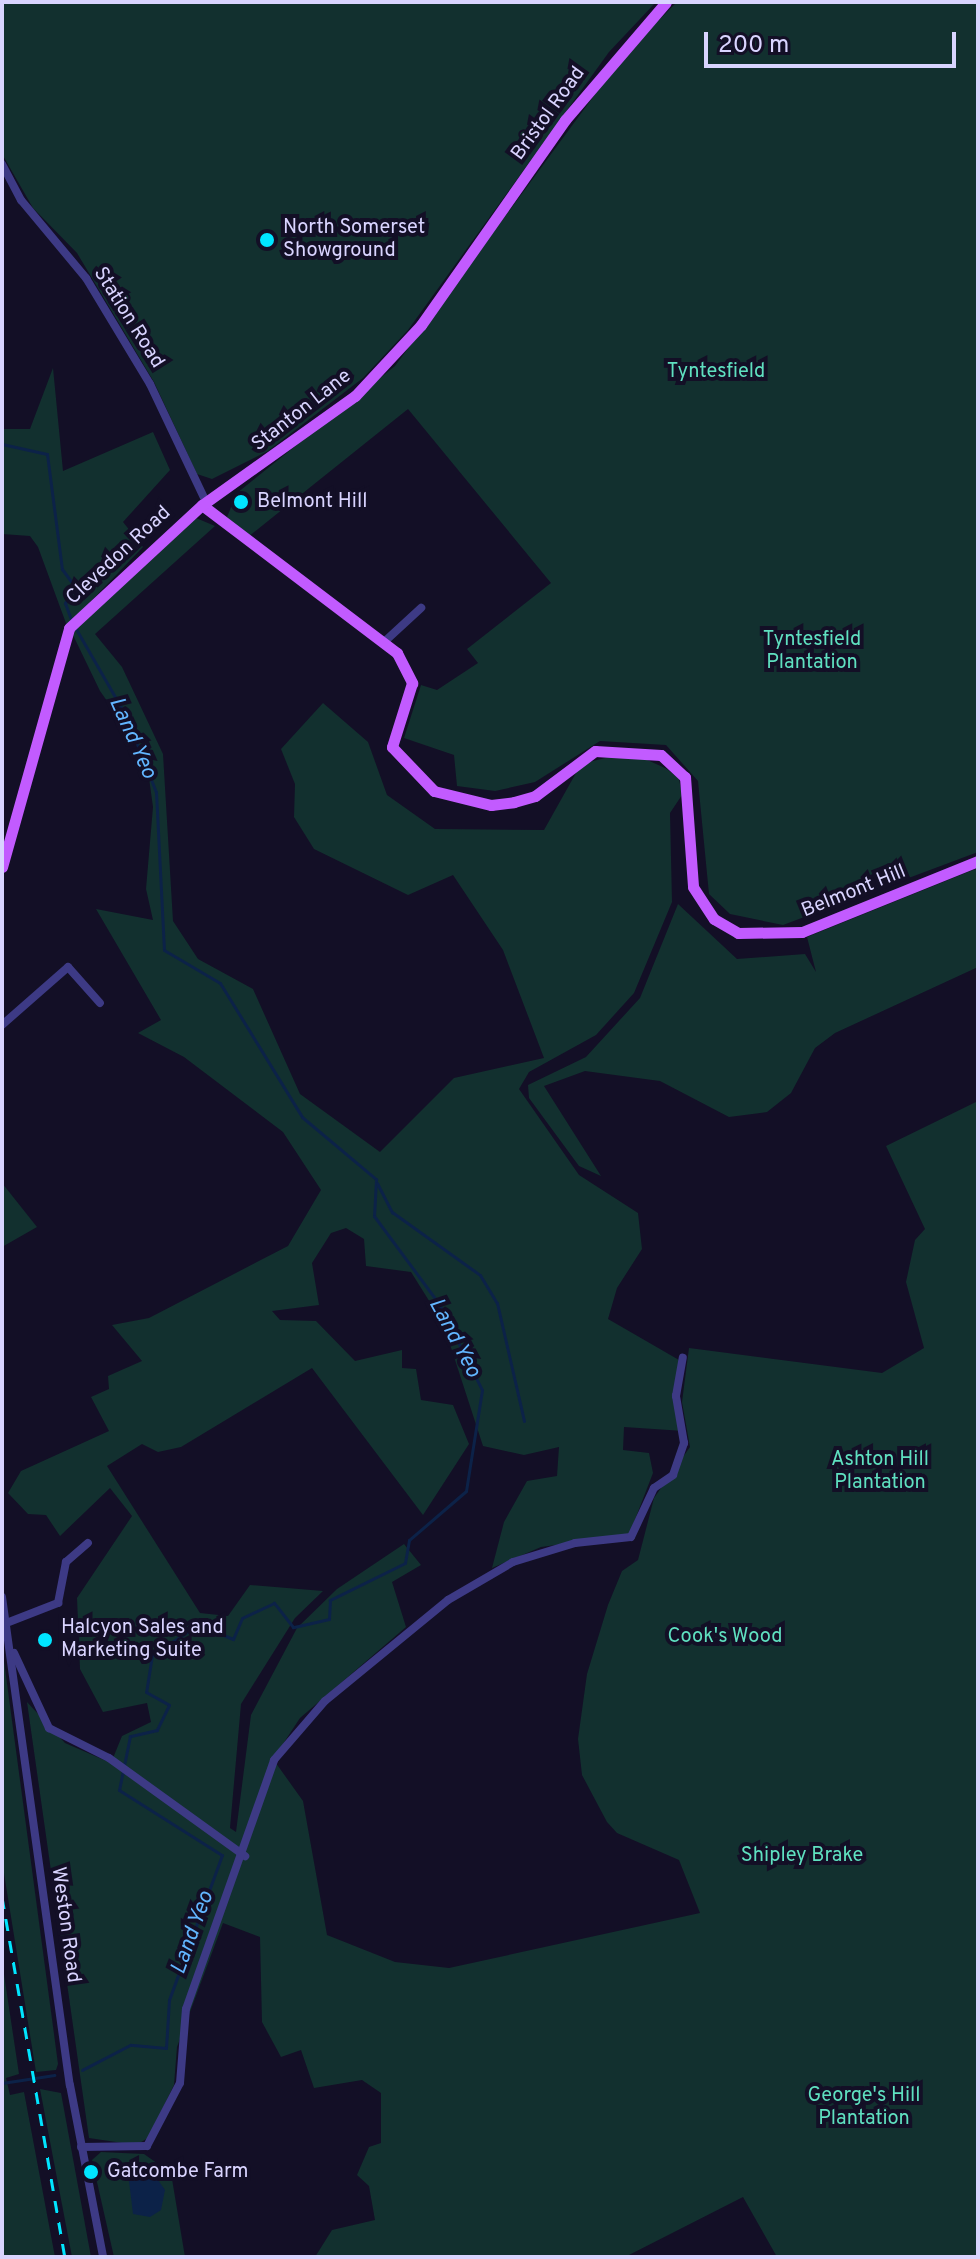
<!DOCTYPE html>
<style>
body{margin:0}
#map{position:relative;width:980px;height:2259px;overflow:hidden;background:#130f26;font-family:Overpass,sans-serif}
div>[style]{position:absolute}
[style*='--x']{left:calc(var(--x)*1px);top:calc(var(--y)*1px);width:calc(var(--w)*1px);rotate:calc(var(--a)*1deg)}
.green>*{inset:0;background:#12302f}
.water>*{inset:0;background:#0c2248}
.stream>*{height:3px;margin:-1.5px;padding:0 1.5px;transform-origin:1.5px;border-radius:1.5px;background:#0c2248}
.minor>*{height:8px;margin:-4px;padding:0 4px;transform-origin:4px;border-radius:4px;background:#3d3a85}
.major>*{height:11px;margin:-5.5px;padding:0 5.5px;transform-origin:5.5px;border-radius:5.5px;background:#c25bff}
.rail>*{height:3px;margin-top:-1.5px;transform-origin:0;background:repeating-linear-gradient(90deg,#00e5ff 0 12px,transparent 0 22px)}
.dots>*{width:22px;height:22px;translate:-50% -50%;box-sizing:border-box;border:4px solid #130f26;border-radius:50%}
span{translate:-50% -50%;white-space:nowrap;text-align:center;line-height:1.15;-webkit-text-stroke:8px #130f26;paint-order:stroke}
.street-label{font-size:20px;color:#d9d4ff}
.poi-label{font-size:20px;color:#d9d4ff}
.left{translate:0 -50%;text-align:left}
.park-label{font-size:20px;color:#5fe0c0}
.water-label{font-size:22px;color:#62b6ff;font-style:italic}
.frame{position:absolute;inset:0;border:4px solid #d9d4ff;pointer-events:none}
.scale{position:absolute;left:704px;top:32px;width:252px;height:36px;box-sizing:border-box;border:4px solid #d9d4ff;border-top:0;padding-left:10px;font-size:24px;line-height:28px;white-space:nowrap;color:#d9d4ff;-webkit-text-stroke:6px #130f26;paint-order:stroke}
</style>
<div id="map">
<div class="green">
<div style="clip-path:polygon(2px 2px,656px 2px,609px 52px,408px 330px,363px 378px,268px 451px,212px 479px,197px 474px,154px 382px,77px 253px,33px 208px,2px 154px)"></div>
<div style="clip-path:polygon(677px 2px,978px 2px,978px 852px,783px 925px,730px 914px,709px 894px,698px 781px,666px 745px,600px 741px,535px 782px,495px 791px,457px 786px,454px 755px,404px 738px,421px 685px,437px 690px,478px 663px,467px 649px,551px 583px,408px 409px,248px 537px,227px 517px,237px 493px,395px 366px,624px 55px)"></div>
<div style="clip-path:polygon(53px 368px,63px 471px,153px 432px,170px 470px,123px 522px,143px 547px,67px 626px,38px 547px,30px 536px,2px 534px,2px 429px,30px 429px)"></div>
<div style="clip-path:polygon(196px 518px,215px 526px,95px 634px,122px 667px,163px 754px,173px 921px,198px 959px,253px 989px,300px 1094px,380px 1152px,454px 1078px,544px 1058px,503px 950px,453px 875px,408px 895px,314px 849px,294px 817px,295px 784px,281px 749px,323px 703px,368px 742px,387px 795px,435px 829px,544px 830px,581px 764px,609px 757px,641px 757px,667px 769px,679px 779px,682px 795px,670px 813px,672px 902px,634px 993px,596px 1035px,529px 1072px,519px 1089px,579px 1175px,638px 1213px,642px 1249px,617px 1288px,608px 1319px,679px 1360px,674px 1396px,684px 1431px,624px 1427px,623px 1450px,649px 1453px,653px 1473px,629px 1535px,541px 1547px,492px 1568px,504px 1522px,527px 1481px,557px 1476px,559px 1447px,524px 1455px,483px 1446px,443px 1323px,411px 1272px,366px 1266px,364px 1239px,346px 1228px,331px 1233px,312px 1263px,319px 1305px,272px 1311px,280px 1320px,316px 1321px,355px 1361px,402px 1350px,402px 1368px,416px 1369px,421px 1400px,453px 1405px,469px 1444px,423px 1515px,312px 1368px,181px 1447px,158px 1452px,142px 1444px,107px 1466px,200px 1613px,228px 1616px,250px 1585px,323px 1591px,295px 1618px,241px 1704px,230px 1828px,236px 1832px,251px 1715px,297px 1628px,337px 1589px,404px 1544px,421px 1565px,392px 1582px,406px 1627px,300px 1718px,273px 1759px,303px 1801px,327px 1935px,395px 1962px,449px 1968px,700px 1913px,679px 1860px,617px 1833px,607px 1822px,582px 1775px,578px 1739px,587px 1674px,608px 1605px,622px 1571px,638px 1560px,654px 1498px,690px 1447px,682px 1402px,689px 1348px,882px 1373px,924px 1348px,906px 1282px,915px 1240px,925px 1229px,886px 1146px,978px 1101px,978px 2257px,777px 2257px,743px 2197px,625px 2257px,315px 2257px,332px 2230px,375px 2220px,369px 2186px,357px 2175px,369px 2147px,381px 2143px,381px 2093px,362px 2080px,314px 2088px,301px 2050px,281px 2057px,262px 2022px,260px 1937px,223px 1923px,177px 2047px,174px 2085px,148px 2138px,136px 2145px,89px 2138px,27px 1702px,65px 1743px,111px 1763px,122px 1736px,151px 1722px,147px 1703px,103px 1712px,80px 1669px,77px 1598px,132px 1516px,110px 1488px,60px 1536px,46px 1515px,28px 1514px,8px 1493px,21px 1471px,109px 1431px,91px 1397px,109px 1389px,108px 1376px,142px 1361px,112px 1325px,149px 1318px,288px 1246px,321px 1190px,283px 1132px,184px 1057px,138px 1033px,161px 1020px,96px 909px,153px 920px,146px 889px,153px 807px,146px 756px,100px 691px,72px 633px)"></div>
<div style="clip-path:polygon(978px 868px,978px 967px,835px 1033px,815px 1048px,791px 1093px,767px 1112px,729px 1117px,660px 1081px,585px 1071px,544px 1086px,601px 1176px,579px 1166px,529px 1098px,528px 1085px,586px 1057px,640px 998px,678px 904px,737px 959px,805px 954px,816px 972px,807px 937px)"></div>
<div style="clip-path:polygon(2px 1183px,37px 1227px,2px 1247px)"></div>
<div style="clip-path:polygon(2px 1646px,58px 2064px,56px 2070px,36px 2072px,2px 1861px)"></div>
<div style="clip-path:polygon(2px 1961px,19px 2074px,6px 2078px,10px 2095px,24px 2092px,55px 2257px,2px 2257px)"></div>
<div style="clip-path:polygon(40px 2089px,61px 2093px,91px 2257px,72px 2257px)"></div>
<div style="clip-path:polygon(101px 2152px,144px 2154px,171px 2173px,185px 2257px,114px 2257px,92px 2160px)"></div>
</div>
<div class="water">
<div style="clip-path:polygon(135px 2166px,151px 2170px,165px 2190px,161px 2210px,150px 2217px,133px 2214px,128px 2173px)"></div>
</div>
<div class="stream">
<div style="--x:2;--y:444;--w:46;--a:12.5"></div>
<div style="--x:47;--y:454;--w:116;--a:82.6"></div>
<div style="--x:62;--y:569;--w:22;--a:54"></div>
<div style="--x:75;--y:587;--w:19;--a:122"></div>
<div style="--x:65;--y:603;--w:20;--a:70"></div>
<div style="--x:76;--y:629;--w:100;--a:60.1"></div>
<div style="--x:126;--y:716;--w:82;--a:68.5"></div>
<div style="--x:156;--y:792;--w:158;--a:87.1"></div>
<div style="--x:164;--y:950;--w:65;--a:30.5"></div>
<div style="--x:220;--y:983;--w:157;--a:58.5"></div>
<div style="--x:302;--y:1117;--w:97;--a:40"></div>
<div style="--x:376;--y:1179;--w:37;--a:93"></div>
<div style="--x:374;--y:1216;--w:109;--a:53.5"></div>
<div style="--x:439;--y:1304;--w:96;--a:63.4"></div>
<div style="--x:482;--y:1390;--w:102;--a:99"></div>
<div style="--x:466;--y:1491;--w:75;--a:139.3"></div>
<div style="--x:409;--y:1540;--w:23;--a:100"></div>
<div style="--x:405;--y:1563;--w:84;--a:153.7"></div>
<div style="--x:330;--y:1600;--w:19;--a:93"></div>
<div style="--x:329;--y:1619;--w:37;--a:167"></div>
<div style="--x:293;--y:1627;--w:31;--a:-128"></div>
<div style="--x:274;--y:1603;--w:35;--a:155"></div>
<div style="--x:242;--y:1618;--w:23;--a:113"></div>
<div style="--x:233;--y:1639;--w:38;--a:-158"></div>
<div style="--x:198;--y:1625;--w:55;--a:146.9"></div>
<div style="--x:152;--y:1655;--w:37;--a:99"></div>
<div style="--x:146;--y:1692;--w:26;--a:29"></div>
<div style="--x:169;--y:1705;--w:28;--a:116"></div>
<div style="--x:157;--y:1730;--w:28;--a:167"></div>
<div style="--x:130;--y:1736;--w:55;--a:101.5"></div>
<div style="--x:119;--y:1790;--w:122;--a:32.3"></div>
<div style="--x:222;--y:1855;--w:154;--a:110.1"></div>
<div style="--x:169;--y:2000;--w:48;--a:93.6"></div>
<div style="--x:166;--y:2048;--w:36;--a:-175"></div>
<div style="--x:130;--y:2045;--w:54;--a:152.5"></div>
<div style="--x:377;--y:1183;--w:33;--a:63"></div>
<div style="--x:392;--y:1212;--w:108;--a:35.6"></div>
<div style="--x:480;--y:1275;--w:33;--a:59"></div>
<div style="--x:497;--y:1303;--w:121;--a:77.1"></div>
<div style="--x:2;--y:2083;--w:53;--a:-8.7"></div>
</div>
<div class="minor">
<div style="--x:2;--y:164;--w:41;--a:62.2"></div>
<div style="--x:21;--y:200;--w:102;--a:50.2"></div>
<div style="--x:86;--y:278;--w:124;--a:58.9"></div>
<div style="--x:150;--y:384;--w:131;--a:64.6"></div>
<div style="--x:383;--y:643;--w:52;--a:-42.6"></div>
<div style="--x:2;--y:1025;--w:88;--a:-41.3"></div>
<div style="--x:68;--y:967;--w:48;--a:48.4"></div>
<div style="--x:2;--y:1597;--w:493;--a:82.1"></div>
<div style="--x:70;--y:2085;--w:175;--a:79.1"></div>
<div style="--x:9;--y:1622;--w:53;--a:-21.2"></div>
<div style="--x:58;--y:1603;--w:42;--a:-79"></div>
<div style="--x:66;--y:1562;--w:29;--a:-41"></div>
<div style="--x:14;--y:1653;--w:83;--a:65"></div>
<div style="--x:49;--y:1728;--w:67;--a:26.6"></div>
<div style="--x:109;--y:1758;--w:168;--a:35.8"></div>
<div style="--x:81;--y:2147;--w:66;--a:-0.9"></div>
<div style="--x:147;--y:2146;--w:71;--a:-62.4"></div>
<div style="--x:180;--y:2083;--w:74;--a:-85.4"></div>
<div style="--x:186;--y:2009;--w:264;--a:-70.5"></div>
<div style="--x:274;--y:1760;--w:78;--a:-49.2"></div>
<div style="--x:325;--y:1701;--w:159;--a:-39.4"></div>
<div style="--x:448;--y:1600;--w:75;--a:-30.3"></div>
<div style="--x:513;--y:1562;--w:65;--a:-17"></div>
<div style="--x:575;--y:1543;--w:56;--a:-6.1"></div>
<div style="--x:631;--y:1537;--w:54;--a:-64.9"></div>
<div style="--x:654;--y:1488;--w:23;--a:-34"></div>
<div style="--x:673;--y:1475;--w:34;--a:-71"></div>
<div style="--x:684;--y:1443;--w:48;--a:-99.7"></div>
<div style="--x:676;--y:1396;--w:39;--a:-80"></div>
</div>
<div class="major">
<div style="--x:202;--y:505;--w:245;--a:37.2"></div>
<div style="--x:397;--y:653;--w:34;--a:63"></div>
<div style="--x:412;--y:683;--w:67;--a:107.4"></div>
<div style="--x:392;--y:747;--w:61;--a:46.3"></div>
<div style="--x:434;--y:791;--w:59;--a:13.8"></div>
<div style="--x:491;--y:805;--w:23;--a:-7"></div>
<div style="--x:514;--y:802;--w:22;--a:-16"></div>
<div style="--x:535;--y:796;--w:75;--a:-36.9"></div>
<div style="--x:595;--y:751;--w:66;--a:3.5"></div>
<div style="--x:661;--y:755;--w:33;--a:43"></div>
<div style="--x:685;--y:777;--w:110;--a:85.8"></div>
<div style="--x:693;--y:887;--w:38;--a:57"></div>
<div style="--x:714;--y:919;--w:28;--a:30"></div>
<div style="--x:738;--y:933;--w:64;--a:-0.9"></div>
<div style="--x:802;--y:932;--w:190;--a:-22"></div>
<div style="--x:2;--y:867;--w:248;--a:-74.3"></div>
<div style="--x:69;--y:628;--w:181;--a:-42.8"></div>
<div style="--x:202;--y:505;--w:188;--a:-35.5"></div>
<div style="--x:355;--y:396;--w:97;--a:-47.1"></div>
<div style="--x:421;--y:325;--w:251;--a:-54.9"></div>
<div style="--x:565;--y:120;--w:155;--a:-49.4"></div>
</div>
<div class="rail">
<div style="--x:2;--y:1897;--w:365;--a:80.1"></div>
</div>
<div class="dots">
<div style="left:267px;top:240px;background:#00e5ff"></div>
<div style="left:241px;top:502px;background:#00e5ff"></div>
<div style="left:45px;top:1640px;background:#00e5ff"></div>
<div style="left:91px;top:2172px;background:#00e5ff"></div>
</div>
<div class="street-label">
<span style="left:549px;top:114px;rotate:-54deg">Bristol Road</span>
<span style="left:128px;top:318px;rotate:58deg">Station Road</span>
<span style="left:302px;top:411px;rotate:-38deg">Stanton Lane</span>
<span style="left:119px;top:556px;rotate:-43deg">Clevedon Road</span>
<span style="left:854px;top:892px;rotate:-22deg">Belmont Hill</span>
<span style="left:65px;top:1925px;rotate:82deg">Weston Road</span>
</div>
<div class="poi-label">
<span class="left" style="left:283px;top:240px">North Somerset<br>Showground</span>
<span class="left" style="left:257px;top:502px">Belmont Hill</span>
<span class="left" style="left:61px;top:1640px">Halcyon Sales and<br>Marketing Suite</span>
<span class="left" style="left:107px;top:2172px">Gatcombe Farm</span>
</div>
<div class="park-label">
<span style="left:716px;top:372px">Tyntesfield</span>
<span style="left:812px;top:652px">Tyntesfield<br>Plantation</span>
<span style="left:880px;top:1472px">Ashton Hill<br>Plantation</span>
<span style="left:725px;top:1637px">Cook's Wood</span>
<span style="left:802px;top:1856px">Shipley Brake</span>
<span style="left:864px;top:2108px">George's Hill<br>Plantation</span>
</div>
<div class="water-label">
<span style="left:132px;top:738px;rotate:66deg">Land Yeo</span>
<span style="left:454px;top:1338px;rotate:62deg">Land Yeo</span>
<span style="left:193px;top:1933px;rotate:-70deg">Land Yeo</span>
</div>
<div class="frame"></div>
<div class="scale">200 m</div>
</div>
